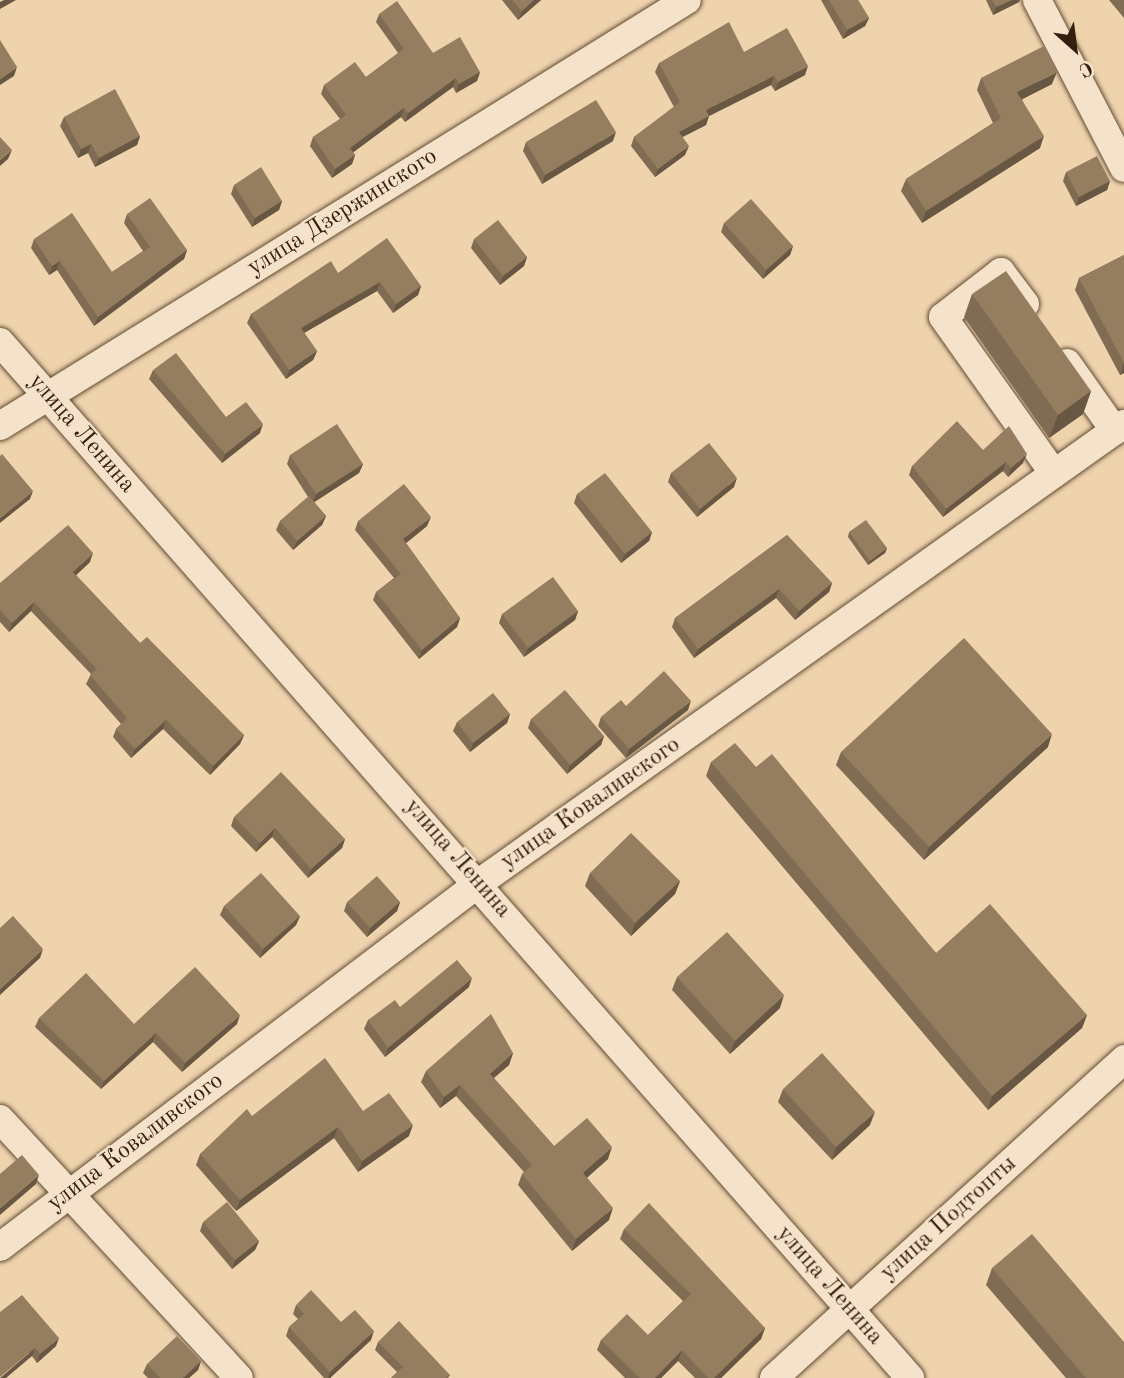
<!DOCTYPE html>
<meta charset="utf-8">
<style>
body{margin:0}
#map{position:relative;width:1124px;height:1378px;overflow:hidden;background:#efd3ad;font-family:"Old Standard TT",serif}
div>[style]{position:absolute}
[style*='--x']{left:calc(var(--x)*1px);top:calc(var(--y)*1px);width:calc(var(--w)*1px);rotate:calc(var(--a)*1deg)}
.roads{filter:drop-shadow(0 0 2px #624c35) drop-shadow(0 0 2px #624c35)}
.minor>*{height:28px;margin:-14px;padding:0 14px;transform-origin:14px;border-radius:14px;background:#f5e2ca}
.wall>*{inset:0;background:#806c53}
.shaded-wall>*{inset:0;background:#685843}
.building>*{inset:0;background:#957d60}
span{translate:-50% -50%;white-space:nowrap;text-align:center;line-height:1.15;-webkit-text-stroke:5px #f5e2ca;paint-order:stroke}
.street-label{font-size:24px;color:#331f0d}
.north{position:absolute;left:1040px;top:14px;width:70px;height:70px;-webkit-text-stroke:5px #f5e2ca;paint-order:stroke;rotate:152deg;font-size:19px;font-weight:700;line-height:28px;text-align:center;color:#331f0d}
.north::after{content:'';display:block;margin:auto;width:24px;height:32px;background:#331f0d;clip-path:polygon(50% 0,100% 100%,50% 72%,0 100%)}
</style>
<div id="map">
<div class="roads">
<div class="minor">
<div style="--x:1037;--y:0;--w:189;--a:62.6"></div>
<div style="--x:1025;--y:304;--w:40;--a:-127"></div>
<div style="--x:1001;--y:272;--w:73;--a:142.2"></div>
<div style="--x:943;--y:317;--w:192;--a:54.7"></div>
<div style="--x:0;--y:342;--w:1379;--a:48.7"></div>
<div style="--x:1067;--y:363;--w:83;--a:54.8"></div>
<div style="--x:0;--y:426;--w:808;--a:-31.8"></div>
<div style="--x:0;--y:1119;--w:352;--a:47.3"></div>
<div style="--x:0;--y:1247;--w:602;--a:-37.23"></div>
<div style="--x:479;--y:883;--w:792;--a:-35.44"></div>
<div style="--x:774;--y:1378;--w:474;--a:-42.3"></div>
</div>
</div>
<div class="wall">
<div style="clip-path:polygon(502px 0,541px 0,518px 20px)"></div>
<div style="clip-path:polygon(821px 0,858px 0,869px 18px,865px 26px,843px 39px)"></div>
<div style="clip-path:polygon(986px 0,1020px 0,1019px 2px,993px 15px)"></div>
<div style="clip-path:polygon(1109px 0,1124px 0,1124px 18px)"></div>
<div style="clip-path:polygon(379px 14px,433px 53px,480px 72px,477px 81px,456px 93px,453px 87px,405px 122px,401px 117px,353px 152px,355px 155px,352px 164px,332px 178px,310px 146px,313px 137px,340px 119px,321px 94px,324px 85px,366px 77px,398px 53px,376px 22px)"></div>
<div style="clip-path:polygon(744px 52px,805px 75px,775px 91px,771px 85px,709px 116px,706px 125px,682px 137px,685px 155px,655px 177px,631px 146px,634px 137px,674px 107px,655px 72px,659px 63px)"></div>
<div style="clip-path:polygon(981px 78px,1052px 84px,1022px 99px,1040px 148px,922px 223px,901px 191px,906px 179px,993px 123px,977px 90px)"></div>
<div style="clip-path:polygon(64px 117px,140px 136px,137px 145px,95px 167px,88px 153px,78px 158px,60px 126px)"></div>
<div style="clip-path:polygon(613px 141px,542px 184px,523px 151px,526px 142px)"></div>
<div style="clip-path:polygon(1066px 172px,1110px 181px,1107px 190px,1076px 206px,1063px 181px)"></div>
<div style="clip-path:polygon(234px 185px,282px 201px,279px 210px,252px 227px,231px 194px)"></div>
<div style="clip-path:polygon(127px 214px,187px 250px,184px 259px,94px 326px,57px 270px,49px 275px,31px 248px,34px 239px,112px 272px,143px 251px,124px 223px)"></div>
<div style="clip-path:polygon(724px 223px,793px 246px,790px 255px,763px 279px,721px 232px)"></div>
<div style="clip-path:polygon(474px 239px,527px 257px,524px 266px,500px 285px,471px 248px)"></div>
<div style="clip-path:polygon(1124px 255px,1124px 373px,1120px 375px,1075px 290px,1079px 278px)"></div>
<div style="clip-path:polygon(338px 273px,421px 286px,418px 295px,393px 313px,377px 291px,304px 333px,317px 351px,313px 360px,286px 379px,247px 323px,251px 314px)"></div>
<div style="clip-path:polygon(972px 294px,1091px 391px,1083px 414px,1049px 438px,964px 317px)"></div>
<div style="clip-path:polygon(153px 370px,226px 417px,260px 433px,222px 463px,149px 379px)"></div>
<div style="clip-path:polygon(983px 450px,1023px 463px,1008px 477px,1003px 471px,943px 517px,909px 475px,912px 466px)"></div>
<div style="clip-path:polygon(290px 455px,363px 464px,359px 473px,314px 502px,326px 516px,322px 525px,293px 550px,276px 530px,280px 521px,308px 497px,287px 464px)"></div>
<div style="clip-path:polygon(671px 473px,734px 487px,697px 517px,668px 482px)"></div>
<div style="clip-path:polygon(577px 494px,652px 532px,649px 541px,621px 563px,574px 503px)"></div>
<div style="clip-path:polygon(358px 521px,427px 526px,406px 543px,460px 618px,457px 627px,419px 659px,373px 600px,376px 592px,394px 578px,355px 530px)"></div>
<div style="clip-path:polygon(849px 532px,887px 548px,885px 553px,868px 565px,848px 537px)"></div>
<div style="clip-path:polygon(787px 535px,832px 583px,829px 592px,795px 620px,776px 598px,694px 658px,672px 627px,675px 618px)"></div>
<div style="clip-path:polygon(90px 562px,76px 575px,140px 643px,244px 735px,240px 744px,210px 775px,163px 729px,131px 758px,113px 737px,116px 729px,121px 724px,86px 684px,91px 674px,31px 611px,9px 632px,0 622px,0 583px)"></div>
<div style="clip-path:polygon(578px 611px,575px 620px,524px 657px,499px 623px,502px 614px)"></div>
<div style="clip-path:polygon(626px 706px,688px 710px,626px 758px,598px 726px,601px 717px)"></div>
<div style="clip-path:polygon(510px 714px,507px 723px,470px 752px,453px 731px,457px 722px)"></div>
<div style="clip-path:polygon(531px 719px,604px 736px,601px 745px,567px 774px,528px 728px)"></div>
<div style="clip-path:polygon(1048px 747px,924px 860px,836px 765px,841px 752px)"></div>
<div style="clip-path:polygon(711px 762px,756px 767px,936px 953px,1087px 1015px,1082px 1028px,988px 1110px,706px 776px)"></div>
<div style="clip-path:polygon(234px 817px,345px 839px,342px 848px,308px 878px,272px 837px,256px 852px,231px 826px)"></div>
<div style="clip-path:polygon(590px 873px,680px 881px,675px 894px,631px 936px,585px 886px)"></div>
<div style="clip-path:polygon(347px 902px,400px 902px,397px 911px,367px 937px,344px 911px)"></div>
<div style="clip-path:polygon(224px 906px,300px 916px,296px 925px,260px 958px,220px 915px)"></div>
<div style="clip-path:polygon(677px 977px,780px 1008px,730px 1054px,672px 990px)"></div>
<div style="clip-path:polygon(469px 987px,385px 1057px,364px 1029px,368px 1020px,400px 1007px)"></div>
<div style="clip-path:polygon(39px 1018px,134px 1024px,237px 1024px,182px 1072px,153px 1042px,101px 1089px,35px 1027px)"></div>
<div style="clip-path:polygon(513px 1053px,509px 1065px,494px 1078px,554px 1146px,608px 1159px,587px 1177px,609px 1220px,572px 1251px,518px 1185px,522px 1174px,524px 1172px,456px 1096px,440px 1108px,421px 1082px,426px 1071px)"></div>
<div style="clip-path:polygon(783px 1089px,870px 1125px,832px 1160px,778px 1102px)"></div>
<div style="clip-path:polygon(363px 1111px,409px 1136px,358px 1172px,334px 1138px,236px 1211px,196px 1165px,200px 1154px,252px 1116px)"></div>
<div style="clip-path:polygon(203px 1222px,259px 1241px,255px 1250px,232px 1269px,200px 1231px)"></div>
<div style="clip-path:polygon(624px 1229px,765px 1328px,761px 1339px,721px 1378px,695px 1378px,678px 1361px,661px 1378px,625px 1378px,597px 1350px,601px 1340px,648px 1335px,683px 1301px,620px 1239px)"></div>
<div style="clip-path:polygon(992px 1268px,1124px 1378px,1066px 1378px,986px 1285px)"></div>
<div style="clip-path:polygon(296px 1305px,341px 1322px,371px 1340px,330px 1378px,324px 1378px,286px 1336px,289px 1327px,298px 1319px,293px 1314px)"></div>
<div style="clip-path:polygon(0 1312px,56px 1346px,37px 1363px)"></div>
<div style="clip-path:polygon(378px 1342px,450px 1375px,448px 1378px,391px 1378px,397px 1372px,375px 1350px)"></div>
<div style="clip-path:polygon(201px 1361px,198px 1370px,189px 1378px,148px 1378px,143px 1373px,147px 1364px)"></div>
</div>
<div class="shaded-wall">
<div style="clip-path:polygon(4px 0,16px 0,0 9px,0 2px)"></div>
<div style="clip-path:polygon(534px 0,541px 0,518px 20px,522px 11px)"></div>
<div style="clip-path:polygon(1012px 0,1020px 0,1019px 2px,993px 15px,996px 7px)"></div>
<div style="clip-path:polygon(869px 18px,865px 26px,843px 39px,847px 30px)"></div>
<div style="clip-path:polygon(808px 66px,805px 75px,775px 91px,778px 82px)"></div>
<div style="clip-path:polygon(17px 67px,14px 76px,0 85px,0 79px)"></div>
<div style="clip-path:polygon(480px 72px,477px 81px,456px 93px,459px 84px)"></div>
<div style="clip-path:polygon(1057px 72px,1052px 84px,1013px 104px,1017px 92px)"></div>
<div style="clip-path:polygon(774px 76px,771px 85px,703px 119px,706px 110px)"></div>
<div style="clip-path:polygon(456px 78px,453px 87px,405px 122px,408px 113px)"></div>
<div style="clip-path:polygon(404px 108px,401px 117px,347px 157px,350px 148px)"></div>
<div style="clip-path:polygon(709px 116px,706px 125px,675px 141px,679px 132px)"></div>
<div style="clip-path:polygon(616px 132px,613px 141px,542px 184px,545px 175px)"></div>
<div style="clip-path:polygon(140px 136px,137px 145px,95px 167px,99px 158px)"></div>
<div style="clip-path:polygon(1044px 136px,1040px 148px,922px 223px,926px 211px)"></div>
<div style="clip-path:polygon(91px 144px,88px 153px,78px 158px,81px 149px)"></div>
<div style="clip-path:polygon(689px 146px,685px 155px,655px 177px,658px 169px)"></div>
<div style="clip-path:polygon(12px 150px,8px 159px,0 166px,0 160px)"></div>
<div style="clip-path:polygon(355px 155px,352px 164px,332px 178px,335px 169px)"></div>
<div style="clip-path:polygon(1110px 181px,1107px 190px,1076px 206px,1079px 197px)"></div>
<div style="clip-path:polygon(282px 201px,279px 210px,252px 227px,255px 218px)"></div>
<div style="clip-path:polygon(793px 246px,790px 255px,763px 279px,766px 270px)"></div>
<div style="clip-path:polygon(187px 250px,184px 259px,94px 326px,98px 317px)"></div>
<div style="clip-path:polygon(527px 257px,524px 266px,500px 285px,503px 276px)"></div>
<div style="clip-path:polygon(60px 261px,57px 270px,49px 275px,52px 266px)"></div>
<div style="clip-path:polygon(380px 282px,377px 291px,297px 337px,301px 328px)"></div>
<div style="clip-path:polygon(421px 286px,418px 295px,393px 313px,396px 304px)"></div>
<div style="clip-path:polygon(317px 351px,313px 360px,286px 379px,289px 370px)"></div>
<div style="clip-path:polygon(1124px 363px,1124px 373px,1120px 375px)"></div>
<div style="clip-path:polygon(1091px 391px,1083px 414px,1049px 438px,1058px 415px)"></div>
<div style="clip-path:polygon(263px 424px,260px 433px,222px 463px,225px 454px)"></div>
<div style="clip-path:polygon(1027px 454px,1023px 463px,1008px 477px,1011px 468px)"></div>
<div style="clip-path:polygon(1006px 462px,1003px 471px,943px 517px,946px 509px)"></div>
<div style="clip-path:polygon(363px 464px,359px 473px,313px 503px,316px 494px)"></div>
<div style="clip-path:polygon(737px 478px,734px 487px,697px 517px,700px 509px)"></div>
<div style="clip-path:polygon(33px 491px,30px 499px,0 523px,0 518px)"></div>
<div style="clip-path:polygon(326px 516px,322px 525px,293px 550px,297px 541px)"></div>
<div style="clip-path:polygon(431px 517px,427px 526px,400px 548px,403px 539px)"></div>
<div style="clip-path:polygon(652px 532px,649px 541px,621px 563px,625px 554px)"></div>
<div style="clip-path:polygon(887px 548px,885px 553px,868px 565px,870px 561px)"></div>
<div style="clip-path:polygon(93px 553px,90px 562px,70px 581px,73px 572px)"></div>
<div style="clip-path:polygon(832px 583px,829px 592px,795px 620px,799px 611px)"></div>
<div style="clip-path:polygon(779px 589px,776px 598px,694px 658px,698px 649px)"></div>
<div style="clip-path:polygon(34px 602px,31px 611px,9px 632px,12px 623px)"></div>
<div style="clip-path:polygon(578px 611px,575px 620px,524px 657px,528px 648px)"></div>
<div style="clip-path:polygon(460px 618px,457px 627px,419px 659px,422px 650px)"></div>
<div style="clip-path:polygon(691px 701px,688px 710px,626px 758px,629px 749px)"></div>
<div style="clip-path:polygon(510px 714px,507px 723px,470px 752px,473px 743px)"></div>
<div style="clip-path:polygon(166px 720px,163px 729px,131px 758px,135px 749px)"></div>
<div style="clip-path:polygon(1052px 734px,1048px 747px,924px 860px,929px 847px)"></div>
<div style="clip-path:polygon(244px 735px,240px 744px,210px 775px,213px 766px)"></div>
<div style="clip-path:polygon(604px 736px,601px 745px,567px 774px,570px 765px)"></div>
<div style="clip-path:polygon(275px 828px,272px 837px,256px 852px,260px 843px)"></div>
<div style="clip-path:polygon(345px 839px,342px 848px,308px 878px,311px 869px)"></div>
<div style="clip-path:polygon(680px 881px,675px 894px,631px 936px,635px 923px)"></div>
<div style="clip-path:polygon(400px 902px,397px 911px,367px 937px,370px 928px)"></div>
<div style="clip-path:polygon(300px 916px,296px 925px,260px 958px,263px 949px)"></div>
<div style="clip-path:polygon(43px 949px,40px 958px,0 995px,0 989px)"></div>
<div style="clip-path:polygon(472px 978px,469px 987px,385px 1057px,388px 1048px)"></div>
<div style="clip-path:polygon(784px 995px,780px 1008px,730px 1054px,735px 1041px)"></div>
<div style="clip-path:polygon(240px 1015px,237px 1024px,182px 1072px,185px 1063px)"></div>
<div style="clip-path:polygon(1087px 1015px,1082px 1028px,988px 1110px,992px 1096px)"></div>
<div style="clip-path:polygon(156px 1033px,153px 1042px,101px 1089px,104px 1081px)"></div>
<div style="clip-path:polygon(513px 1053px,509px 1065px,485px 1085px,490px 1074px)"></div>
<div style="clip-path:polygon(460px 1085px,456px 1096px,440px 1108px,444px 1097px)"></div>
<div style="clip-path:polygon(875px 1112px,870px 1125px,832px 1160px,836px 1147px)"></div>
<div style="clip-path:polygon(413px 1125px,409px 1136px,358px 1172px,362px 1161px)"></div>
<div style="clip-path:polygon(338px 1127px,334px 1138px,236px 1211px,240px 1200px)"></div>
<div style="clip-path:polygon(612px 1147px,608px 1159px,579px 1185px,583px 1173px)"></div>
<div style="clip-path:polygon(39px 1175px,36px 1184px,0 1215px,0 1208px)"></div>
<div style="clip-path:polygon(613px 1208px,609px 1220px,572px 1251px,576px 1239px)"></div>
<div style="clip-path:polygon(259px 1241px,255px 1250px,232px 1269px,235px 1260px)"></div>
<div style="clip-path:polygon(765px 1328px,761px 1339px,721px 1378px,714px 1378px)"></div>
<div style="clip-path:polygon(374px 1331px,371px 1340px,330px 1378px,328px 1378px,330px 1372px)"></div>
<div style="clip-path:polygon(59px 1338px,56px 1346px,37px 1363px,40px 1354px)"></div>
<div style="clip-path:polygon(35px 1348px,32px 1356px,6px 1378px,0 1378px)"></div>
<div style="clip-path:polygon(682px 1350px,678px 1361px,661px 1378px,655px 1378px)"></div>
<div style="clip-path:polygon(201px 1361px,198px 1370px,189px 1378px,183px 1378px)"></div>
</div>
<div class="building">
<div style="clip-path:polygon(512px 0,534px 0,522px 11px)"></div>
<div style="clip-path:polygon(829px 0,858px 0,869px 18px,847px 30px)"></div>
<div style="clip-path:polygon(992px 0,1012px 0,996px 7px)"></div>
<div style="clip-path:polygon(397px 1px,433px 53px,460px 37px,480px 72px,459px 84px,456px 78px,408px 113px,404px 108px,350px 148px,355px 155px,335px 169px,313px 137px,346px 115px,324px 85px,355px 62px,366px 77px,404px 49px,379px 14px)"></div>
<div style="clip-path:polygon(729px 22px,744px 52px,787px 28px,808px 66px,778px 82px,774px 76px,706px 110px,709px 116px,679px 132px,689px 146px,658px 169px,634px 137px,680px 102px,659px 63px)"></div>
<div style="clip-path:polygon(0 40px,17px 67px,0 79px)"></div>
<div style="clip-path:polygon(1044px 46px,1057px 72px,1017px 92px,1044px 136px,926px 211px,906px 179px,1001px 118px,981px 78px)"></div>
<div style="clip-path:polygon(115px 89px,140px 136px,99px 158px,91px 144px,81px 149px,64px 117px)"></div>
<div style="clip-path:polygon(596px 100px,616px 132px,545px 175px,526px 142px)"></div>
<div style="clip-path:polygon(0 137px,12px 150px,0 160px)"></div>
<div style="clip-path:polygon(1097px 156px,1110px 181px,1079px 197px,1066px 172px)"></div>
<div style="clip-path:polygon(261px 167px,282px 201px,255px 218px,234px 185px)"></div>
<div style="clip-path:polygon(150px 198px,187px 250px,98px 317px,60px 261px,52px 266px,34px 239px,72px 213px,112px 272px,150px 247px,127px 214px)"></div>
<div style="clip-path:polygon(751px 199px,793px 246px,766px 270px,724px 223px)"></div>
<div style="clip-path:polygon(498px 220px,527px 257px,503px 276px,474px 239px)"></div>
<div style="clip-path:polygon(387px 238px,421px 286px,396px 304px,380px 282px,301px 328px,317px 351px,289px 370px,251px 314px,331px 261px,338px 273px)"></div>
<div style="clip-path:polygon(1124px 255px,1124px 363px,1079px 278px)"></div>
<div style="clip-path:polygon(1006px 271px,1091px 391px,1058px 415px,972px 294px)"></div>
<div style="clip-path:polygon(176px 353px,226px 417px,246px 402px,263px 424px,225px 454px,153px 370px)"></div>
<div style="clip-path:polygon(957px 421px,983px 450px,1009px 426px,1027px 454px,1011px 468px,1006px 462px,946px 509px,912px 466px)"></div>
<div style="clip-path:polygon(337px 424px,363px 464px,316px 494px,290px 455px)"></div>
<div style="clip-path:polygon(709px 443px,737px 478px,700px 509px,671px 473px)"></div>
<div style="clip-path:polygon(2px 454px,33px 491px,0 518px,0 456px)"></div>
<div style="clip-path:polygon(605px 473px,652px 532px,625px 554px,577px 494px)"></div>
<div style="clip-path:polygon(404px 484px,431px 517px,403px 539px,460px 618px,422px 650px,376px 592px,401px 574px,358px 521px)"></div>
<div style="clip-path:polygon(309px 496px,326px 516px,297px 541px,280px 521px)"></div>
<div style="clip-path:polygon(866px 520px,887px 548px,870px 561px,849px 532px)"></div>
<div style="clip-path:polygon(68px 525px,93px 553px,73px 572px,140px 643px,147px 637px,244px 735px,213px 766px,166px 720px,135px 749px,116px 729px,127px 718px,90px 675px,97px 669px,34px 602px,12px 623px,0 610px,0 583px)"></div>
<div style="clip-path:polygon(787px 535px,832px 583px,799px 611px,779px 589px,698px 649px,675px 618px)"></div>
<div style="clip-path:polygon(553px 577px,578px 611px,528px 648px,502px 614px)"></div>
<div style="clip-path:polygon(964px 638px,1052px 734px,929px 847px,841px 752px)"></div>
<div style="clip-path:polygon(664px 671px,691px 701px,629px 749px,601px 717px,621px 700px,626px 706px)"></div>
<div style="clip-path:polygon(565px 690px,604px 736px,570px 765px,531px 719px)"></div>
<div style="clip-path:polygon(493px 693px,510px 714px,473px 743px,457px 722px)"></div>
<div style="clip-path:polygon(735px 743px,756px 767px,772px 754px,936px 953px,990px 904px,1087px 1015px,992px 1096px,711px 762px)"></div>
<div style="clip-path:polygon(281px 772px,345px 839px,311px 869px,275px 828px,260px 843px,234px 817px)"></div>
<div style="clip-path:polygon(631px 833px,680px 881px,635px 923px,590px 873px)"></div>
<div style="clip-path:polygon(261px 873px,300px 916px,263px 949px,224px 906px)"></div>
<div style="clip-path:polygon(377px 876px,400px 902px,370px 928px,347px 902px)"></div>
<div style="clip-path:polygon(13px 916px,43px 949px,0 989px,0 928px)"></div>
<div style="clip-path:polygon(727px 932px,784px 995px,735px 1041px,677px 977px)"></div>
<div style="clip-path:polygon(457px 960px,472px 978px,388px 1048px,368px 1020px,395px 1000px,400px 1007px)"></div>
<div style="clip-path:polygon(195px 967px,240px 1015px,185px 1063px,156px 1033px,104px 1081px,39px 1018px,86px 973px,134px 1024px)"></div>
<div style="clip-path:polygon(491px 1014px,513px 1053px,490px 1074px,554px 1146px,587px 1118px,612px 1147px,583px 1173px,613px 1208px,576px 1239px,522px 1174px,532px 1165px,460px 1085px,444px 1097px,426px 1071px)"></div>
<div style="clip-path:polygon(822px 1053px,875px 1112px,836px 1147px,783px 1089px)"></div>
<div style="clip-path:polygon(325px 1058px,363px 1111px,389px 1093px,413px 1125px,362px 1161px,338px 1127px,240px 1200px,200px 1154px,247px 1109px,252px 1116px)"></div>
<div style="clip-path:polygon(22px 1155px,39px 1175px,0 1208px,0 1174px)"></div>
<div style="clip-path:polygon(227px 1202px,259px 1241px,235px 1260px,203px 1222px)"></div>
<div style="clip-path:polygon(649px 1203px,765px 1328px,714px 1378px,708px 1378px,682px 1350px,655px 1378px,640px 1378px,601px 1340px,627px 1314px,648px 1335px,691px 1294px,624px 1229px)"></div>
<div style="clip-path:polygon(1032px 1234px,1124px 1342px,1124px 1378px,1086px 1378px,992px 1268px)"></div>
<div style="clip-path:polygon(311px 1290px,341px 1322px,355px 1310px,374px 1331px,330px 1372px,289px 1327px,304px 1314px,296px 1305px)"></div>
<div style="clip-path:polygon(22px 1295px,59px 1338px,40px 1354px,35px 1348px,0 1377px,0 1312px)"></div>
<div style="clip-path:polygon(399px 1321px,450px 1375px,446px 1378px,391px 1378px,403px 1367px,378px 1342px)"></div>
<div style="clip-path:polygon(177px 1336px,201px 1361px,183px 1378px,160px 1378px,147px 1364px)"></div>
</div>
<div class="street-label">
<span style="left:343px;top:213px;rotate:-32deg">улица Дзержинского</span>
<span style="left:81px;top:434px;rotate:49deg">улица Ленина</span>
<span style="left:591px;top:804px;rotate:-35deg">улица Коваливского</span>
<span style="left:457px;top:859px;rotate:49deg">улица Ленина</span>
<span style="left:136px;top:1143px;rotate:-37deg">улица Коваливского</span>
<span style="left:949px;top:1219px;rotate:-42deg">улица Подтопты</span>
<span style="left:829px;top:1286px;rotate:49deg">улица Ленина</span>
</div>
<div class="north">С</div>
</div>
